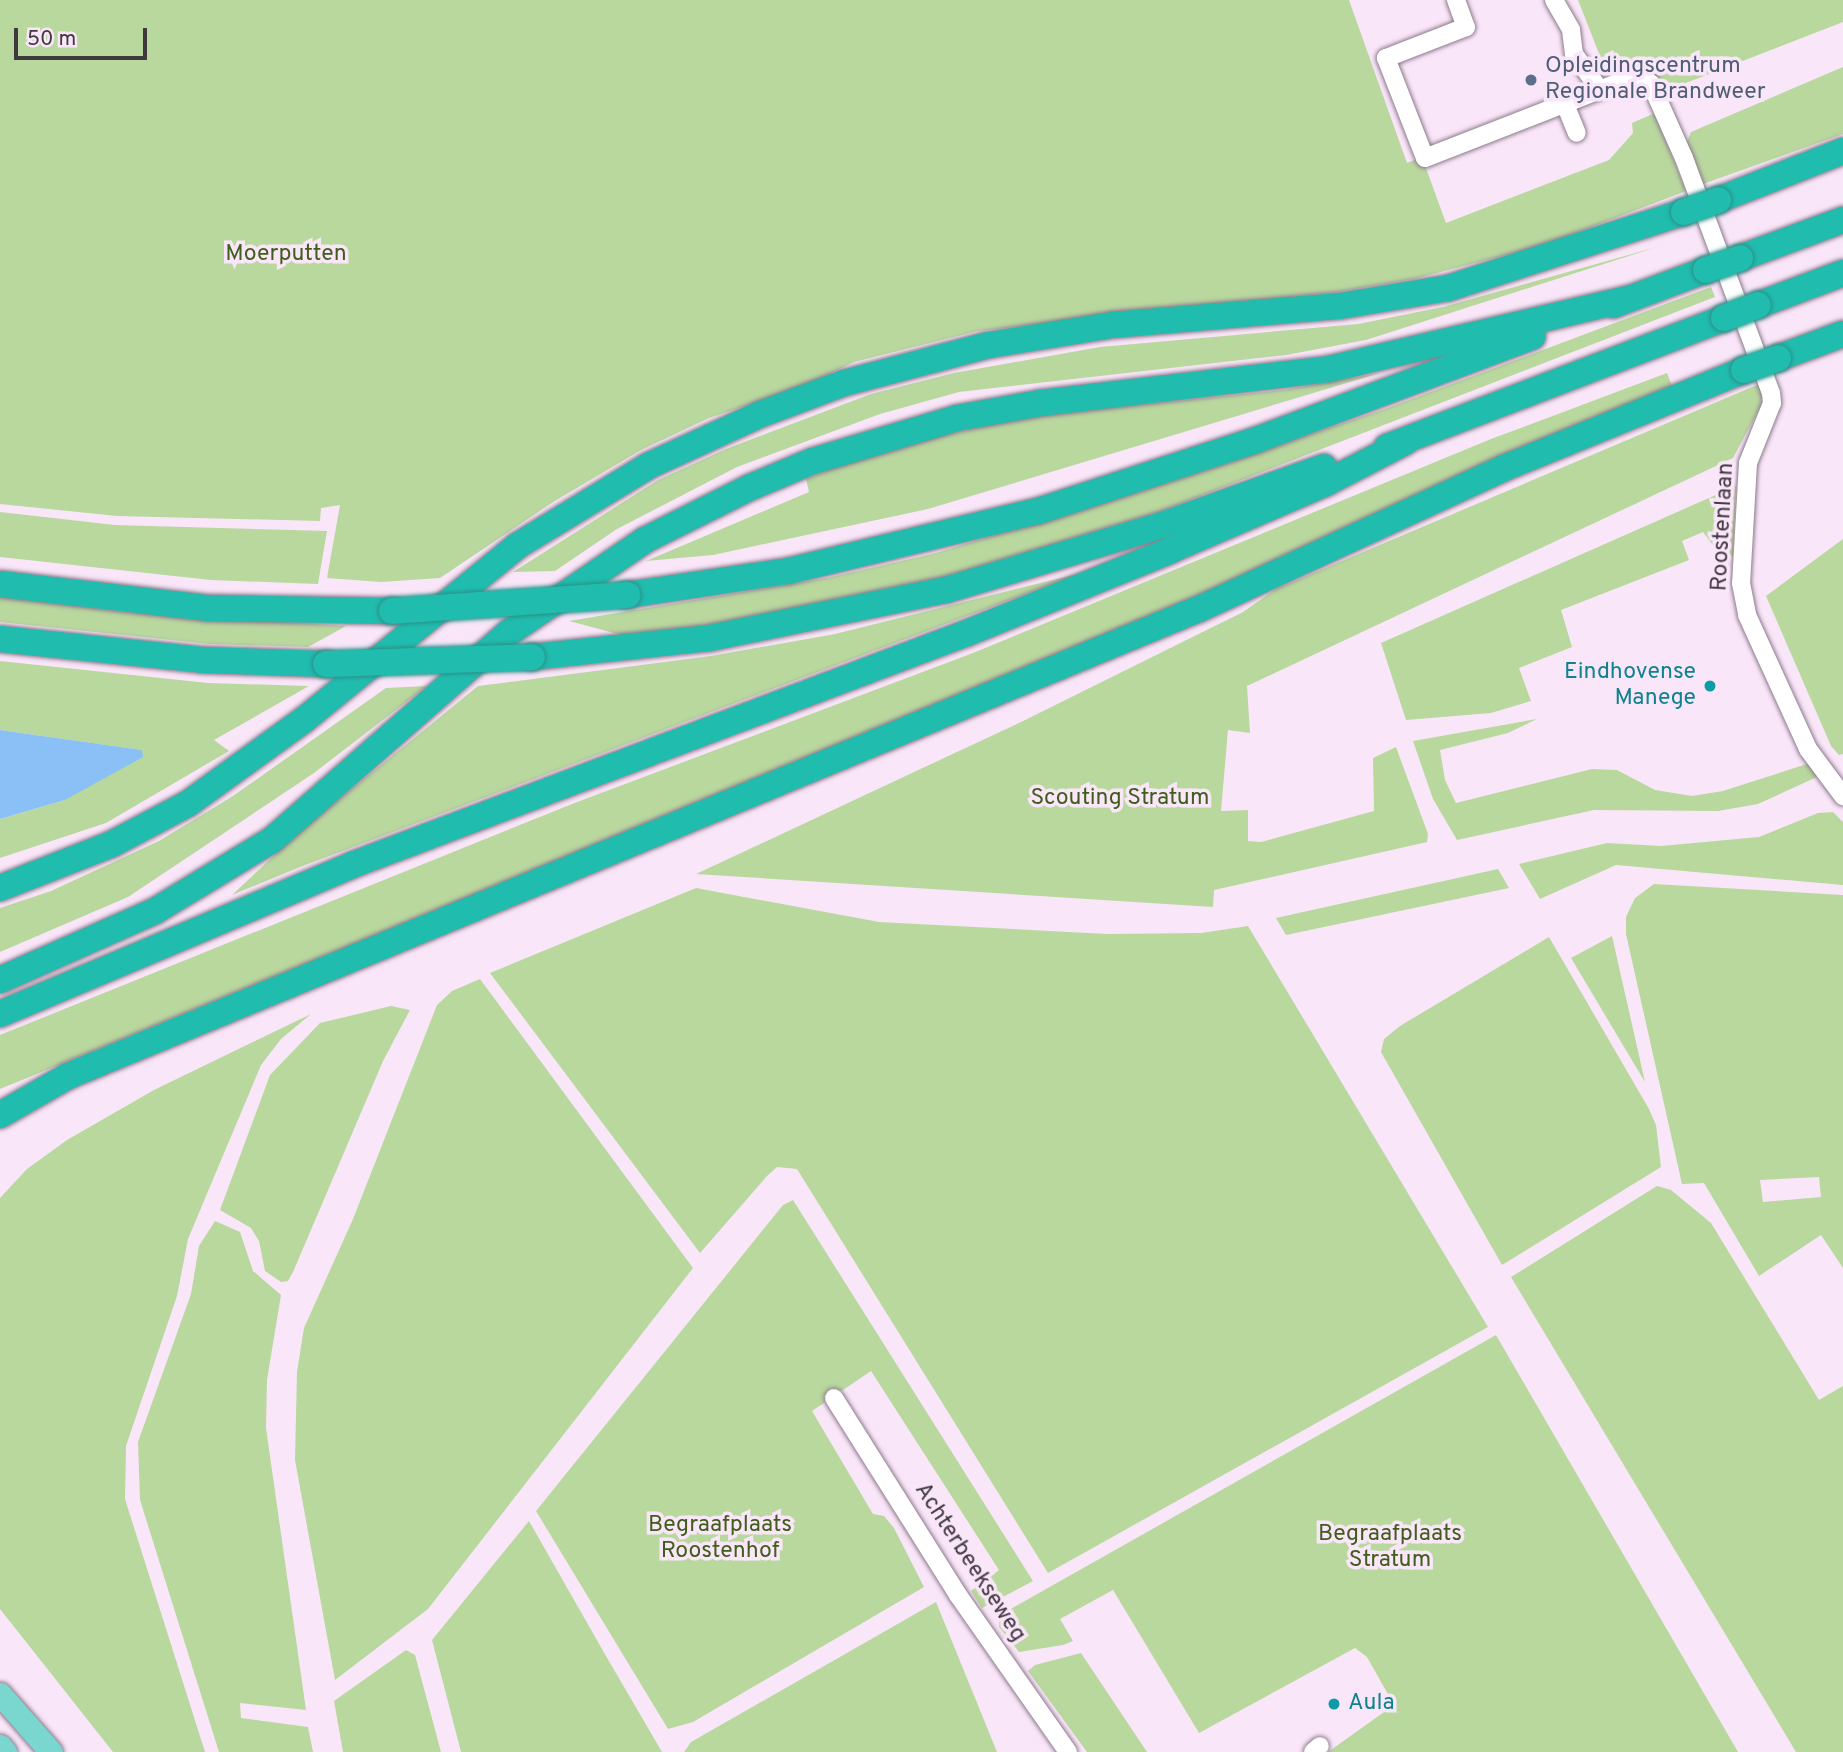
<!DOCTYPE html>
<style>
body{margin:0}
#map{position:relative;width:1843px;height:1752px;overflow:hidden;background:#fae6f9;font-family:Overpass,sans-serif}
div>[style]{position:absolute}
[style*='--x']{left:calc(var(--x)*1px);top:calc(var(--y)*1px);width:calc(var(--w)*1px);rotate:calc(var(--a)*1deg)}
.green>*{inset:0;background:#b9d89e}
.water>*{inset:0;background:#8ac0f6}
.roads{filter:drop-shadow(0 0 2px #8c7b8c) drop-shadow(0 0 2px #8c7b8c)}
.minor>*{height:18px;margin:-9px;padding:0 9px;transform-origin:9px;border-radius:9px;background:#fff}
.major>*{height:23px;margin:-11.5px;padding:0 11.5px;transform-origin:11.5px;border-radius:11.5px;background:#79d7cf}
.highway>*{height:26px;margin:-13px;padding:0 13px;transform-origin:13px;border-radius:13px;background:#20bdaf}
.bridges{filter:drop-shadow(0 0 2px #2c8f88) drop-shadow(0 0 2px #2c8f88)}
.highway-bridge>*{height:26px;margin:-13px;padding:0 13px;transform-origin:13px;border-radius:13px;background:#20bdaf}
.dots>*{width:19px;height:19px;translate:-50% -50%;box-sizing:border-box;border:4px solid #fae6f9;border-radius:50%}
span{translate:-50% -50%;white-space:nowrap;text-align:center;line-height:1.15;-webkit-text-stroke:7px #fae6f9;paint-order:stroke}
.service-label{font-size:23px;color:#4e5e75}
.left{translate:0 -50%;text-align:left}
.park-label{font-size:23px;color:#405e1b}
.street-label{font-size:23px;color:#413940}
.culture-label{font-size:23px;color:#0d838f}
.right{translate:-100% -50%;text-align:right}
.scale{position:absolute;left:14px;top:28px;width:133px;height:32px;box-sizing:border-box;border:4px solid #413940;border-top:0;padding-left:9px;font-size:21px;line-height:24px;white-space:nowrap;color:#413940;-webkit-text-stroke:5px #fae6f9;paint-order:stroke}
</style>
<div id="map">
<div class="green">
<div style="clip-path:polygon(0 0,1349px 0,1407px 163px,1422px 157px,1446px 223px,1609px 160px,1633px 133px,1632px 123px,1655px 113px,1686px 191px,1544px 245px,1414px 279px,1337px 292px,978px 331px,854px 362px,800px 388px,709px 418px,641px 450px,553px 502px,440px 578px,381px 582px,327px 578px,340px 505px,321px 508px,320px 521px,117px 516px,0 504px)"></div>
<div style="clip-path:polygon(1578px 0,1843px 0,1843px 22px,1660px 93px,1643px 62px,1607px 74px)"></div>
<div style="clip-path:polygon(1843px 67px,1843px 134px,1703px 184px,1686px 144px,1691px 132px)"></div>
<div style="clip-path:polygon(1657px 247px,1366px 340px,1286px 355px,959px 392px,880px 414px,737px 467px,617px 529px,555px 571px,513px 572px,658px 480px,726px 449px,871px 394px,954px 373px,1100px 347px,1358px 324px,1443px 307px)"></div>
<div style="clip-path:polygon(1711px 287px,1715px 297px,1159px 512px,945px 577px,710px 625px,629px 637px,569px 621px,827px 578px,936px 553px,1153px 487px,1385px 409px)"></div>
<div style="clip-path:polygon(1380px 373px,928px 509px,713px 555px,646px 561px,809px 492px,806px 479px,888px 446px,1040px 415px,1283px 390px)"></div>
<div style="clip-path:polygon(1667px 373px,1673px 388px,1193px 600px,0 1089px,0 1035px,572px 804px,973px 653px,1491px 439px)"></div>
<div style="clip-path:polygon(1764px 382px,1761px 406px,1733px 458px,1247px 686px,1250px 733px,1228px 730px,1221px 811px,1248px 810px,1248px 841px,1261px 842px,1374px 811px,1373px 758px,1396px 747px,1428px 834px,1427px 842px,1214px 890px,1213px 907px,696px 874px,1021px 722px,1243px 612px,1276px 589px)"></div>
<div style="clip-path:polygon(1736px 486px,1733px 557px,1715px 548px,1703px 532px,1682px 541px,1689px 560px,1561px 610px,1572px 647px,1519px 668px,1531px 701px,1491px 713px,1406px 720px,1381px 643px)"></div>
<div style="clip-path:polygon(0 512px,115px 525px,327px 531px,318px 584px,211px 580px,0 557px)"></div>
<div style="clip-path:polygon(1843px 539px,1843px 754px,1839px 755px,1831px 746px,1766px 596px)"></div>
<div style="clip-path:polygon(1081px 573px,300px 867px,232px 895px,299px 832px,478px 686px,711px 656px,835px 634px)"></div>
<div style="clip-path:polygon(0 596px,123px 612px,346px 626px,308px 647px,209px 644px,0 622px)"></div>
<div style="clip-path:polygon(0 661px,208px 683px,309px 686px,214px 740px,229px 751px,106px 823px,0 858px,0 819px,65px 800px,141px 750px,0 730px)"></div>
<div style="clip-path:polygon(427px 686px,314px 773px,128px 897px,0 952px,0 908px,51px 891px,159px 841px,233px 796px,386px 688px)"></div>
<div style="clip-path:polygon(1537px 719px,1508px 733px,1440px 750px,1445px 780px,1456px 803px,1592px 769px,1617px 770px,1655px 790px,1692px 796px,1723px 791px,1813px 762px,1817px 777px,1758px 804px,1718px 811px,1594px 810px,1457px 840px,1433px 799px,1413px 741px)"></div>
<div style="clip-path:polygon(1833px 812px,1843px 822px,1843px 885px,1616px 865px,1540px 899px,1519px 864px,1607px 843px,1661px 846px,1759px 837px,1818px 813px)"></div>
<div style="clip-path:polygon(1498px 869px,1509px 888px,1286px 935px,1276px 918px)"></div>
<div style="clip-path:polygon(evenodd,1654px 884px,1843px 895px,1843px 1268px,1821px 1235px,1759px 1276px,1704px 1183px,1682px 1184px,1626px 934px,1626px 917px,1635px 898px,1654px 884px,1819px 1177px,1821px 1197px,1763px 1202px,1760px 1180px,1819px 1177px)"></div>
<div style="clip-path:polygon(696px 888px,879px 922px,1107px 934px,1201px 933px,1248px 926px,1488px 1327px,1048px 1573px,797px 1169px,777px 1167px,767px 1176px,700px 1253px,490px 973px)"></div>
<div style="clip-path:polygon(1612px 936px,1645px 1082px,1571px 958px)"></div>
<div style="clip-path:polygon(1549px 937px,1649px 1109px,1656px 1125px,1661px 1167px,1502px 1265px,1381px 1052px,1384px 1039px,1400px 1026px)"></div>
<div style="clip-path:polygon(480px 979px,693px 1268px,428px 1609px,335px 1680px,295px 1460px,297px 1372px,304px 1328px,353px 1219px,437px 1005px,452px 991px)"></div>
<div style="clip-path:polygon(391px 1006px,410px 1010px,383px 1061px,293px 1272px,288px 1281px,281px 1282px,265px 1271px,259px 1241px,251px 1228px,220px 1210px,270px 1075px,320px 1023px)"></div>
<div style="clip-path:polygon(311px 1014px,281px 1039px,261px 1065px,188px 1239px,177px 1296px,126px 1446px,125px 1499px,205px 1752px,113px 1752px,0 1609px,0 1198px,27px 1169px,67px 1140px,154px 1090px)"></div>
<div style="clip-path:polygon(1657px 1186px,1671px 1190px,1711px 1223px,1819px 1400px,1843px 1386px,1843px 1752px,1796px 1752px,1511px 1277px)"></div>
<div style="clip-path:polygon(793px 1200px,1033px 1581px,982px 1608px,971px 1591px,999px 1570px,871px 1371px,812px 1411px,873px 1514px,884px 1516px,894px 1528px,924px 1587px,693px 1722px,668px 1729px,536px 1511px,783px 1205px)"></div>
<div style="clip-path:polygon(215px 1221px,240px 1232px,253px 1271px,281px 1295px,267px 1380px,266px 1428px,306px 1710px,240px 1703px,241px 1718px,308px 1727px,313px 1752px,219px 1752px,140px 1500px,138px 1442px,191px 1294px,199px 1246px)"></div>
<div style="clip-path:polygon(1496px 1335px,1738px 1752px,1328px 1752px,1394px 1705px,1367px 1657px,1355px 1648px,1199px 1733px,1113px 1590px,1060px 1619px,1073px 1641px,1063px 1645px,1019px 1652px,999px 1627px,1000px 1615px)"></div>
<div style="clip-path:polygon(529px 1521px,606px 1656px,662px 1752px,461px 1752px,432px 1640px)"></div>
<div style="clip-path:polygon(936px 1602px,997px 1752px,684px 1752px,691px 1742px)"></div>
<div style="clip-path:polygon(406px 1650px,415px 1655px,441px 1752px,343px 1752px,334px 1701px)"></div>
<div style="clip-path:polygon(1081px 1653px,1147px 1752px,1087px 1752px,1028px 1671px,1035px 1665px)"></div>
</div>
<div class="water">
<div style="clip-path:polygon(0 730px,142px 750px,143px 757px,65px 800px,0 819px)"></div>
</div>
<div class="roads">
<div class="minor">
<div style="--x:1456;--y:0;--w:29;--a:70"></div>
<div style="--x:1466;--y:27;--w:86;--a:158.8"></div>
<div style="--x:1386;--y:58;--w:107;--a:68.7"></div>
<div style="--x:1425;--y:158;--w:212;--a:-21.3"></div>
<div style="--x:1623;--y:81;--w:20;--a:-11"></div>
<div style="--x:1643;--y:77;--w:11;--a:41"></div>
<div style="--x:1651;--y:84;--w:81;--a:66"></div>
<div style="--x:1684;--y:158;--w:251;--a:69.7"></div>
<div style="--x:1771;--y:393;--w:10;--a:84"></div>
<div style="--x:1772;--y:403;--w:65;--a:111.8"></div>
<div style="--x:1748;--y:463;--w:120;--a:93.3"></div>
<div style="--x:1741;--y:583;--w:33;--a:79"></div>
<div style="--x:1747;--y:615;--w:147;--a:65.5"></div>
<div style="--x:1808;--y:749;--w:59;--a:53.3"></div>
<div style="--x:1554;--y:0;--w:34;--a:60"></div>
<div style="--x:1571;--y:30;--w:24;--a:83"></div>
<div style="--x:1574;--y:54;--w:44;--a:54.2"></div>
<div style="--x:1565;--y:104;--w:31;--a:68"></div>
<div style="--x:834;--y:1398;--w:233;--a:57.8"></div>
<div style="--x:958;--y:1595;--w:192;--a:55"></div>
<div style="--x:1313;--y:1752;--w:9;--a:-41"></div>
</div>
<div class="major">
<div style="--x:0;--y:1694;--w:77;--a:48.7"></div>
<div style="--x:0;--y:1746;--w:8;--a:50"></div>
</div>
<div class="highway">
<div style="--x:1718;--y:200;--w:134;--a:-21.4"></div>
<div style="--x:1740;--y:258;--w:110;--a:-20.3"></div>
<div style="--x:1613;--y:305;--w:99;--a:-20.6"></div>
<div style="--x:1758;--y:305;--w:91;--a:-20.6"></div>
<div style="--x:1778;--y:358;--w:69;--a:-20.3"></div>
<div style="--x:1387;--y:447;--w:361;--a:-20.9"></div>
<div style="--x:0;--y:584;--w:208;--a:6.6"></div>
<div style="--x:207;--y:608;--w:185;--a:0.9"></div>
<div style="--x:627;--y:595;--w:163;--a:-8.5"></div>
<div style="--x:788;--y:571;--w:257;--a:-13.5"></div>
<div style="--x:1038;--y:511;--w:229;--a:-18"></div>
<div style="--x:1256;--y:440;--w:295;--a:-20.5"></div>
<div style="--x:0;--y:639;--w:203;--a:5.9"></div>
<div style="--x:202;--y:660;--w:124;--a:1.8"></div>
<div style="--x:532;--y:657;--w:179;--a:-6.1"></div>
<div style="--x:710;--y:638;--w:241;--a:-11.5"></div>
<div style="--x:946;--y:590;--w:226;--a:-16.7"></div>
<div style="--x:1162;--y:525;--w:172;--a:-19.7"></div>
<div style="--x:0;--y:888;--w:120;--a:-21.4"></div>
<div style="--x:112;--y:844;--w:87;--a:-28"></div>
<div style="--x:189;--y:803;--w:143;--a:-35.9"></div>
<div style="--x:305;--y:719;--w:274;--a:-39.2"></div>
<div style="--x:517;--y:546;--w:153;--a:-31.4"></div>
<div style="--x:648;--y:466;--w:124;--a:-24.7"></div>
<div style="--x:761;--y:414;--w:89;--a:-20.5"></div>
<div style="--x:844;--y:383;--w:150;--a:-14.7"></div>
<div style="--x:989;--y:345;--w:125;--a:-9.2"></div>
<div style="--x:1112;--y:325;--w:229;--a:-4.8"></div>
<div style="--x:1340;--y:306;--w:110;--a:-9.4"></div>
<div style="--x:1449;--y:288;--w:247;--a:-17.9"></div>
<div style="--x:0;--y:980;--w:170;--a:-24"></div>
<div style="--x:155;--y:911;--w:137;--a:-31.3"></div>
<div style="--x:272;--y:840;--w:316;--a:-41.2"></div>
<div style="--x:510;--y:632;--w:163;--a:-34.3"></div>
<div style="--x:645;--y:540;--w:119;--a:-26.6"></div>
<div style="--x:751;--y:487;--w:67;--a:-22.8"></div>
<div style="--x:813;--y:461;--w:150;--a:-16.6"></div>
<div style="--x:957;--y:418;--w:84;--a:-10.2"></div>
<div style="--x:1040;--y:403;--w:291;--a:-6.7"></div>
<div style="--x:1329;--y:369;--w:307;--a:-13.2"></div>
<div style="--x:0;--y:1014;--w:382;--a:-22.9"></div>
<div style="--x:352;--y:865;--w:657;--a:-20.67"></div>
<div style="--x:967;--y:633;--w:220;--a:-22.1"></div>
<div style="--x:1171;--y:550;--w:169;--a:-23.4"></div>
<div style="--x:1326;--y:483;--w:89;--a:-27.4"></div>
<div style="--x:0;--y:1115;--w:78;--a:-29.8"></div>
<div style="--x:68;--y:1076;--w:1224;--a:-22.44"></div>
<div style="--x:1199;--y:609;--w:336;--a:-24.8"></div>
<div style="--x:1504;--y:468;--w:259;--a:-22.2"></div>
</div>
</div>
<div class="bridges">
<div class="highway-bridge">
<div style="--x:1684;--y:212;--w:36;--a:-19"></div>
<div style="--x:1706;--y:270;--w:36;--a:-19"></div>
<div style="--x:1724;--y:318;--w:36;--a:-21"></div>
<div style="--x:1744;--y:370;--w:36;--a:-19"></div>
<div style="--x:392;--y:611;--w:236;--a:-3.9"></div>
<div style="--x:326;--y:664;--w:206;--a:-1.9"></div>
</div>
</div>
<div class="dots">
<div style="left:1531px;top:80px;background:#5c6f8a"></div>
<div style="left:1710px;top:686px;background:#0f9aa8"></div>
<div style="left:1334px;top:1704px;background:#0f9aa8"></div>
</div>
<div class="service-label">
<span class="left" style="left:1545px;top:80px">Opleidingscentrum<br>Regionale Brandweer</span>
</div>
<div class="park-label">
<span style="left:286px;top:255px">Moerputten</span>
<span style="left:1120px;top:799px">Scouting Stratum</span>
<span style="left:720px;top:1539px">Begraafplaats<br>Roostenhof</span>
<span style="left:1390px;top:1548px">Begraafplaats<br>Stratum</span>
</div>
<div class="street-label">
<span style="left:1724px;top:527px;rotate:-87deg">Roostenlaan</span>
<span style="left:969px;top:1563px;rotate:57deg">Achterbeekseweg</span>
</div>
<div class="culture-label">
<span class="right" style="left:1696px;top:686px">Eindhovense<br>Manege</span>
<span class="left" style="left:1348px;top:1704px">Aula</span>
</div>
<div class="scale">50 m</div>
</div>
